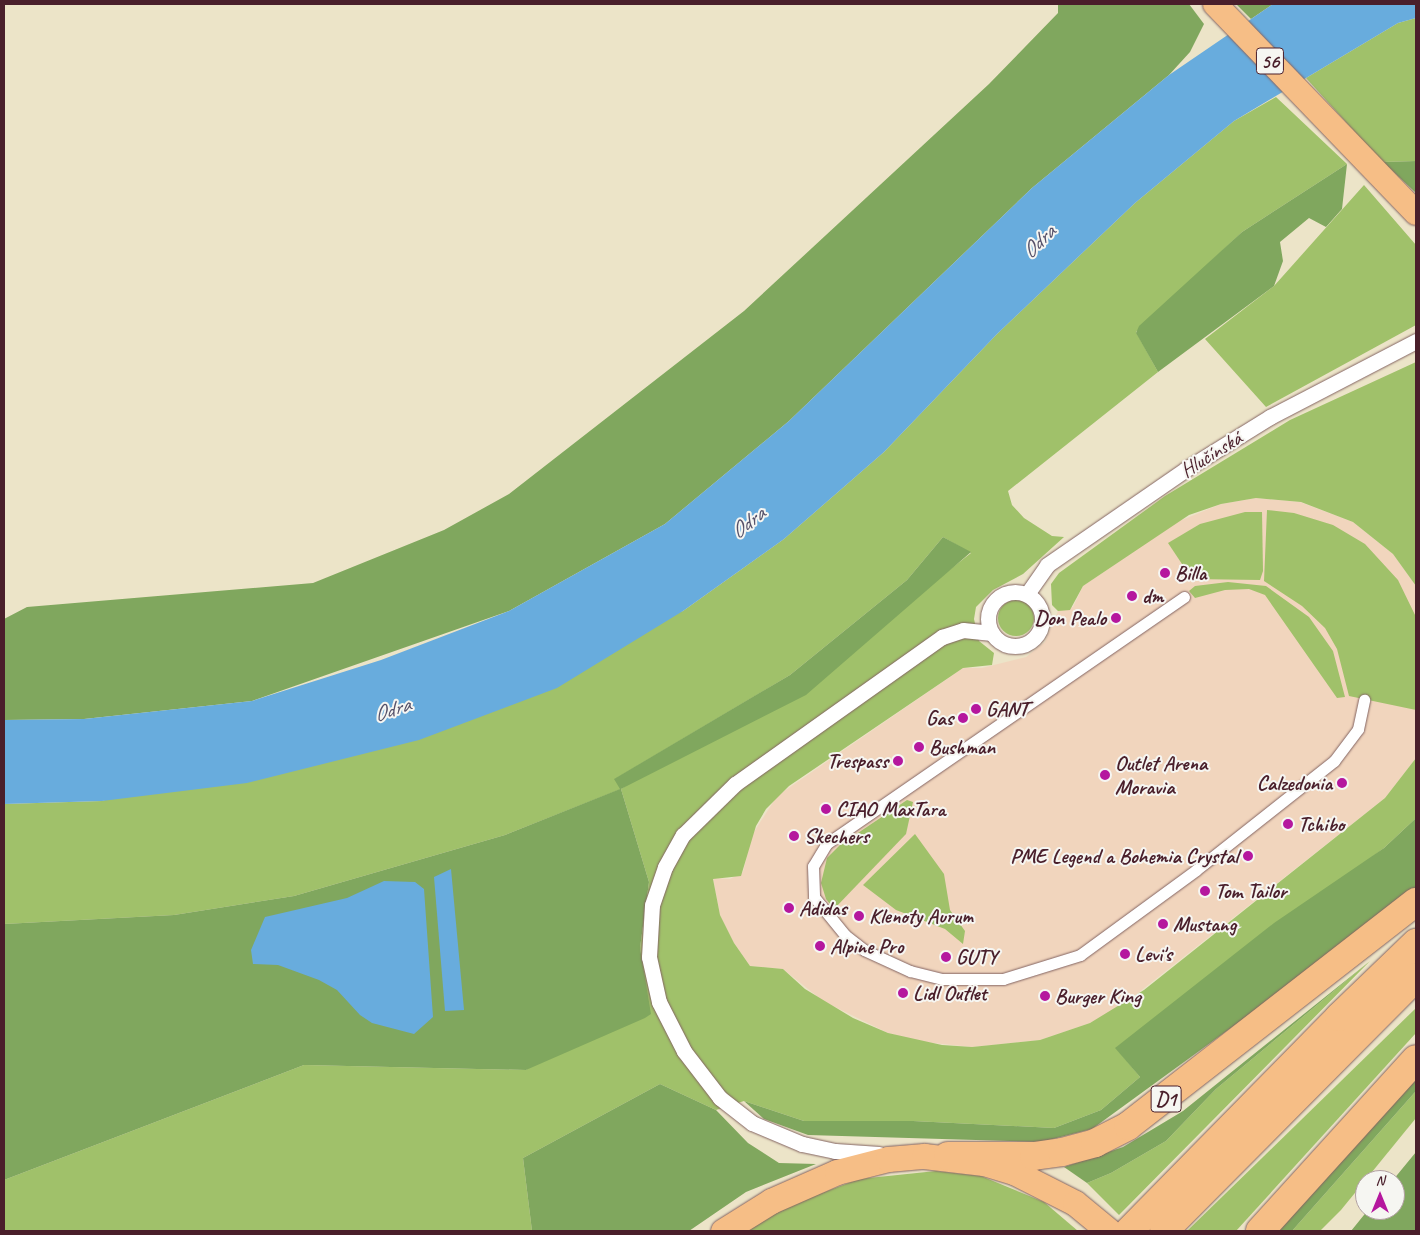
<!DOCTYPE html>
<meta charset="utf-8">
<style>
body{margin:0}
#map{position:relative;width:1420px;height:1235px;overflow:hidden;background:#ece4c8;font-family:Caveat,sans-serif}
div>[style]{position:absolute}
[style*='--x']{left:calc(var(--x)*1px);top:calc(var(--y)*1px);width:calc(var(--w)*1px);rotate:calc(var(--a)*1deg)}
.built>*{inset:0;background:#f1d5bd}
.green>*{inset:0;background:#a0c16a}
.round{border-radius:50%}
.forest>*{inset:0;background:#80a75e}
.water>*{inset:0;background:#68acdd}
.roads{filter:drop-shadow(0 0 1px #836462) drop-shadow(0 0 1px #836462)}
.pedestrian>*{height:11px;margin:-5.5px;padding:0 5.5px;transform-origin:5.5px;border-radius:5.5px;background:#fff}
.minor>*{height:15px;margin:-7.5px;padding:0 7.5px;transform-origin:7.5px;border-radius:7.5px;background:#fff}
.minor>.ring{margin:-7.5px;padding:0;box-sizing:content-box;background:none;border:15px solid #fff;border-radius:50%}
.primary>*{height:24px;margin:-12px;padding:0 12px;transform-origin:12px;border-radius:12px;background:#f6be86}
.trunk>*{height:25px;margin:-12.5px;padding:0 12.5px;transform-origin:12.5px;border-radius:12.5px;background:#f6be86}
.motorway>*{height:28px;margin:-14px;padding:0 14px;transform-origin:14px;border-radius:14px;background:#f6be86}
.dots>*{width:14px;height:14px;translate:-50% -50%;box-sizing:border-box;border:2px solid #f6f6f2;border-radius:50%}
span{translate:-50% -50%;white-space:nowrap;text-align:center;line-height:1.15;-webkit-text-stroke:4px #f6f6f2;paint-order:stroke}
.shield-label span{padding:1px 4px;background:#f6f6f2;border:1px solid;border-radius:4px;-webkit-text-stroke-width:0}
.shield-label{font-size:20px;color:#4a1f2b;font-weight:700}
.street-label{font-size:21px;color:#4a1f2b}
.poi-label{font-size:21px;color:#4a1f2b;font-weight:700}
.left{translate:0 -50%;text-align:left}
.right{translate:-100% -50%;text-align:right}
.water-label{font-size:22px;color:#545069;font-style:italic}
.frame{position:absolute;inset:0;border:5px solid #4a1f2b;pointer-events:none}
.north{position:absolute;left:1355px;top:1170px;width:50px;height:50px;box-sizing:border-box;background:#f6f6f2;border:1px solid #b1a0a2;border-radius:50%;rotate:0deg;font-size:14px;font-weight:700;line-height:20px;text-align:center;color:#4a1f2b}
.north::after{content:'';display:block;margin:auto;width:18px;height:22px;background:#b5179e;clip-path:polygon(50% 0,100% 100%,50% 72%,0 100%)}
</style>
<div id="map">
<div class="built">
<div style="clip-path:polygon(1256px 498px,1300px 502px,1353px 522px,1393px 554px,1416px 586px,1416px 758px,1385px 798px,1119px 1008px,1090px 1023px,1040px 1040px,972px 1047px,923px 1042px,888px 1033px,823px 1001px,783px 969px,750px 966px,734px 943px,720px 915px,713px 878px,730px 879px,743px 872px,752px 835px,777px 796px,963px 668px,982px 668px,1026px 657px,1045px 642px,1058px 611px,1073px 607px,1083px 586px,1177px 522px,1221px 504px)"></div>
</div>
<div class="green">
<div style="clip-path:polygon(1416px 18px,1416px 161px,1382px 162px,1306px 78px,1398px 23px)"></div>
<div style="clip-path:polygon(evenodd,1276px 97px,1347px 164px,1242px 232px,1136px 332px,1158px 372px,1008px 491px,1012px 505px,1024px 518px,1052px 536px,1064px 537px,1023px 574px,993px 590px,976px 607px,974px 619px,979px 641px,994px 653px,992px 665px,963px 668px,789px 786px,766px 809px,756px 826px,741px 876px,713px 879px,720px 915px,734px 943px,750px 966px,783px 969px,805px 989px,853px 1018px,888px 1033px,942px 1045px,972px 1047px,1040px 1040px,1090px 1023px,1144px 990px,1385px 798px,1416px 758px,1416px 818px,1384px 848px,1116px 1048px,1140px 1077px,1101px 1110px,1054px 1128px,913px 1121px,804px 1121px,744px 1101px,716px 1110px,660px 1084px,523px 1158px,532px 1231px,4px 1231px,4px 1180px,304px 1065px,526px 1070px,644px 981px,640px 948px,649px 882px,621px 789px,505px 835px,294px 896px,174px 915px,4px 924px,4px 804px,102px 801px,683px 611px,784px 539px,884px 452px,997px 334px,1135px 203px,1234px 121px,1276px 97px,943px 537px,971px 553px,924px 590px,621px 789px,615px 779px,790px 675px,907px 580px,943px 537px)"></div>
<div style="clip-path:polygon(1364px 185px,1416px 245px,1416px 325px,1266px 407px,1205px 339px,1274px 286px)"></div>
<div style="clip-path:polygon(1416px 362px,1416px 586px,1393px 554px,1353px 522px,1301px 502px,1256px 498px,1221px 504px,1189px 515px,1083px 586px,1070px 610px,1058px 611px,1052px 605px,1051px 584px,1059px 573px,1165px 496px,1290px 420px)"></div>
<div style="clip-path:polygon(1267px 510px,1294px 513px,1333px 525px,1365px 544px,1398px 580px,1416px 617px,1416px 710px,1349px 696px,1337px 649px,1325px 628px,1302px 606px,1264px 581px)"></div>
<div style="clip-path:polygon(1245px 512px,1262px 512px,1263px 571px,1260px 580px,1192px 579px,1168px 543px,1200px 524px)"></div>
<div style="clip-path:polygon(1228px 582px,1266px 586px,1309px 617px,1333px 651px,1345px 697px,1337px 698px,1265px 595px,1249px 589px,1225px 590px,1195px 598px,1189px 591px,1195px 586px)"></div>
<div class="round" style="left:998px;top:600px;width:36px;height:36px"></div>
<div style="clip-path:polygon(907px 800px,913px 802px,906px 834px,834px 909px,826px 899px,821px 883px,827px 858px,840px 845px)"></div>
<div style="clip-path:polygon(915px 834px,944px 874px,950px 910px,965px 931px,963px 944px,945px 929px,896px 910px,863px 885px)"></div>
<div style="clip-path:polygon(1370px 961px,1119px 1215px,1087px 1183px,1111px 1173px,1166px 1141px,1216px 1089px)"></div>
<div style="clip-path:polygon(1416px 1008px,1416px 1033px,1236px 1231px,1187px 1231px)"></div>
<div style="clip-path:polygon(1416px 1091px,1416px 1118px,1341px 1210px,1320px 1231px,1292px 1231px)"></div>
<div style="clip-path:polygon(936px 1171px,981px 1176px,1044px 1202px,1078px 1231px,743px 1231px,782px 1208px,859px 1179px)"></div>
</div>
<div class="forest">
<div style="clip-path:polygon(1058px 4px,1189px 4px,1204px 24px,1190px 52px,1169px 75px,1032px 188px,789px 421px,665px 524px,509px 611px,252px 701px,84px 719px,4px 720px,4px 619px,27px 607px,313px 583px,444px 530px,509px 494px,744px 311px,989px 84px,1058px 13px)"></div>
<div style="clip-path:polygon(1236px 4px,1273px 4px,1251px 19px)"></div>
<div style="clip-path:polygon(1416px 161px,1416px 193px,1383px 162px)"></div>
<div style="clip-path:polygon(1347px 164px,1342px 209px,1326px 227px,1309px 218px,1280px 242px,1283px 261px,1274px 286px,1158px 372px,1136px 333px,1139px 326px,1242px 232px)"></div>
<div style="clip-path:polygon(943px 537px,971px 552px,806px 695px,621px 789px,649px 882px,640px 948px,651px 1014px,645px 1018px,526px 1070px,304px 1065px,4px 1180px,4px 924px,174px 915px,294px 896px,505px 835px,620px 789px,614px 779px,790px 675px,907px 580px)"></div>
<div style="clip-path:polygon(1416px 818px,1416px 887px,1294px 982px,1092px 1129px,1041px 1142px,808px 1135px,764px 1119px,744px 1101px,804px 1121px,913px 1121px,1054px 1128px,1101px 1110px,1140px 1077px,1115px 1048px,1274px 923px,1384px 848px)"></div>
<div style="clip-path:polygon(1370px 961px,1216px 1089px,1166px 1141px,1111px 1173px,1087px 1183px,1064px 1167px,1123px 1147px,1183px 1111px)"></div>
<div style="clip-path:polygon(1416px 1072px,1416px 1091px,1292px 1231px,1274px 1231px)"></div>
<div style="clip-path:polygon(660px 1084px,716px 1110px,748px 1143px,779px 1163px,816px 1164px,746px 1192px,689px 1231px,532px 1231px,523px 1158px)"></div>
<div style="clip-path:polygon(1416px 1152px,1416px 1231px,1351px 1231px,1368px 1210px,1395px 1210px,1393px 1180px)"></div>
</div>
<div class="water">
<div style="clip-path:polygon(1273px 4px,1416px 4px,1416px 18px,1398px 23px,1234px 121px,1135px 203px,997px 334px,884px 452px,784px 539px,683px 611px,557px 688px,419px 740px,247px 783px,102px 801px,4px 804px,4px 720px,84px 719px,252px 701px,381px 660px,509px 611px,665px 524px,789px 421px,1032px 188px,1169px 75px)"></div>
<div style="clip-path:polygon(451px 869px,464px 1010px,445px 1011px,434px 877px)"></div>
<div style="clip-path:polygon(384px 881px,415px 882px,424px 889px,433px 1017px,414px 1034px,372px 1023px,360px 1015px,337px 990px,319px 980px,278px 965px,253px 964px,251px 950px,265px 917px,347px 898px)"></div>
</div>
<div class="roads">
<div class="pedestrian">
<div style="--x:1184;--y:597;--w:434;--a:145.4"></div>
<div style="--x:827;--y:843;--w:27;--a:121"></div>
<div style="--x:813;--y:866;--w:31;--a:88"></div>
<div style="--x:814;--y:897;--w:49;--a:50.8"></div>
<div style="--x:845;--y:935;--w:24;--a:38"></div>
<div style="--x:864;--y:950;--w:51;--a:24.5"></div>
<div style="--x:910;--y:971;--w:34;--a:14"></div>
<div style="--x:943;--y:979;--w:60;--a:0"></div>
<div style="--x:1003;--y:979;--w:81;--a:-17.3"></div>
<div style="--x:1080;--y:955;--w:144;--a:-36.2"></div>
<div style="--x:1196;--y:870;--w:176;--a:-38.3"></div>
<div style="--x:1334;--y:761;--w:40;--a:-53"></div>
<div style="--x:1358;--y:729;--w:30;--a:-78"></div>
</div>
<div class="minor">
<div class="ring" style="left:988px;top:592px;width:39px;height:39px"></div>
<div style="--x:1027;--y:594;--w:35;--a:-55"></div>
<div style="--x:1047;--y:565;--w:169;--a:-34.6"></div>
<div style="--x:1186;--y:469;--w:99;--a:-31.8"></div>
<div style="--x:1270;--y:417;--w:165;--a:-27.5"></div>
<div style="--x:879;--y:1154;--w:44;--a:-176.1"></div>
<div style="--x:835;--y:1151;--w:34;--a:-168"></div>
<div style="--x:802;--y:1144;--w:54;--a:-157.2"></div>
<div style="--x:752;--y:1123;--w:41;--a:-142"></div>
<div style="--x:720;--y:1098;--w:59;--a:-127.5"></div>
<div style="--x:684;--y:1051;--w:55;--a:-117"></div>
<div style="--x:659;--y:1002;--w:46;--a:-102.5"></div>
<div style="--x:649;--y:957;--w:52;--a:-86.7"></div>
<div style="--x:652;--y:905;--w:40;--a:-71.1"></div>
<div style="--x:665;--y:867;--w:37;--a:-61"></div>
<div style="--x:683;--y:835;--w:73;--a:-44.4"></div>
<div style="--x:735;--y:784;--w:254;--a:-35.4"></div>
<div style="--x:942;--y:637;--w:22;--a:-18"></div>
<div style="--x:963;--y:630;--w:29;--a:6"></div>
</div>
<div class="primary">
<div style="--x:1215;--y:4;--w:290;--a:46.1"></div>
</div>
<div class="trunk">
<div style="--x:723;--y:1231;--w:57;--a:-32"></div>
<div style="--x:771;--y:1201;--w:72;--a:-23.7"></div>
<div style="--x:837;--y:1172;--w:53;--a:-14.3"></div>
<div style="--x:888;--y:1159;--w:36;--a:-5"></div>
<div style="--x:924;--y:1156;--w:60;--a:6.7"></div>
<div style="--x:984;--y:1163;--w:31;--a:17"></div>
<div style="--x:1014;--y:1172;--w:68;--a:26.9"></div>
<div style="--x:1075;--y:1203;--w:44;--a:39.5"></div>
</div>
<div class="motorway">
<div style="--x:948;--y:1156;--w:86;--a:0"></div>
<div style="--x:1034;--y:1156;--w:28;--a:-8"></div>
<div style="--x:1062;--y:1152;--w:34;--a:-15"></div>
<div style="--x:1095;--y:1143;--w:37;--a:-27"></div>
<div style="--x:1128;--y:1126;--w:365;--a:-37.9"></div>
<div style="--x:1129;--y:1231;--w:300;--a:-45.5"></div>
<div style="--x:1339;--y:1017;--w:107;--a:-43.9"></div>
<div style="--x:1164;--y:1231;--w:358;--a:-45.2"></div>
<div style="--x:1260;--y:1231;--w:232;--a:-47.8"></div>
</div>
</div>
<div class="dots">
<div style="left:1165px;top:573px;background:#b5179e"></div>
<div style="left:1132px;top:596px;background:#b5179e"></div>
<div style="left:1116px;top:618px;background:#b5179e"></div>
<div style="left:976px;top:709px;background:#b5179e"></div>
<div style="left:963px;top:718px;background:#b5179e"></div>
<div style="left:919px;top:747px;background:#b5179e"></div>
<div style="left:898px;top:761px;background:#b5179e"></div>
<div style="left:1105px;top:775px;background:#b5179e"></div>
<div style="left:1342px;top:783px;background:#b5179e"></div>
<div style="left:826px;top:809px;background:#b5179e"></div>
<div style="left:1288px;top:824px;background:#b5179e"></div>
<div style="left:794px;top:836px;background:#b5179e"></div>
<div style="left:1248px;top:856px;background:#b5179e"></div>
<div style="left:1205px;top:891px;background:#b5179e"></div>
<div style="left:789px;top:908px;background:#b5179e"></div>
<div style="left:859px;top:916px;background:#b5179e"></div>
<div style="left:1163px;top:924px;background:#b5179e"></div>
<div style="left:820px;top:946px;background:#b5179e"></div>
<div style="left:1125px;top:954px;background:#b5179e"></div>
<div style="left:946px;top:957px;background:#b5179e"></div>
<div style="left:903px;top:993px;background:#b5179e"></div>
<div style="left:1045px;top:996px;background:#b5179e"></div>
</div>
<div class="shield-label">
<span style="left:1270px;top:61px">56</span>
<span style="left:1166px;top:1099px">D1</span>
</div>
<div class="street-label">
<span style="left:1211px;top:454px;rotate:-32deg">Hlučínská</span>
</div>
<div class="poi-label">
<span class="left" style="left:1175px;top:573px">Billa</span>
<span class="left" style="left:1142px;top:596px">dm</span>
<span class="right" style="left:1106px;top:618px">Don Pealo</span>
<span class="left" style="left:986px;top:709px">GANT</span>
<span class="right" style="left:953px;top:718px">Gas</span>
<span class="left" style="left:929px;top:747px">Bushman</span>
<span class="right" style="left:888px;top:761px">Trespass</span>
<span class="left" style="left:1115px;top:775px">Outlet Arena<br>Moravia</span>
<span class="right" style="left:1332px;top:783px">Calzedonia</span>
<span class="left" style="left:836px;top:809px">CIAO MaxTara</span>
<span class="left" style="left:1298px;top:824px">Tchibo</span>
<span class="left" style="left:804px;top:836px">Skechers</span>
<span class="right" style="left:1238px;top:856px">PME Legend a Bohemia Crystal</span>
<span class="left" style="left:1215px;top:891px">Tom Tailor</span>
<span class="left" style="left:799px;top:908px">Adidas</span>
<span class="left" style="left:869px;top:916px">Klenoty Aurum</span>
<span class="left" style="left:1173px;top:924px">Mustang</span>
<span class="left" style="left:830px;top:946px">Alpine Pro</span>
<span class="left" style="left:1135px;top:954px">Levi's</span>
<span class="left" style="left:956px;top:957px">GUTY</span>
<span class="left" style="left:913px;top:993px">Lidl Outlet</span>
<span class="left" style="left:1055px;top:996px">Burger King</span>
</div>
<div class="water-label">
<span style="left:1039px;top:242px;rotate:-44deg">Odra</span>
<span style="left:748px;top:523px;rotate:-38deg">Odra</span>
<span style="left:392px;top:710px;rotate:-18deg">Odra</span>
</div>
<div class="frame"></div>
<div class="north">N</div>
</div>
